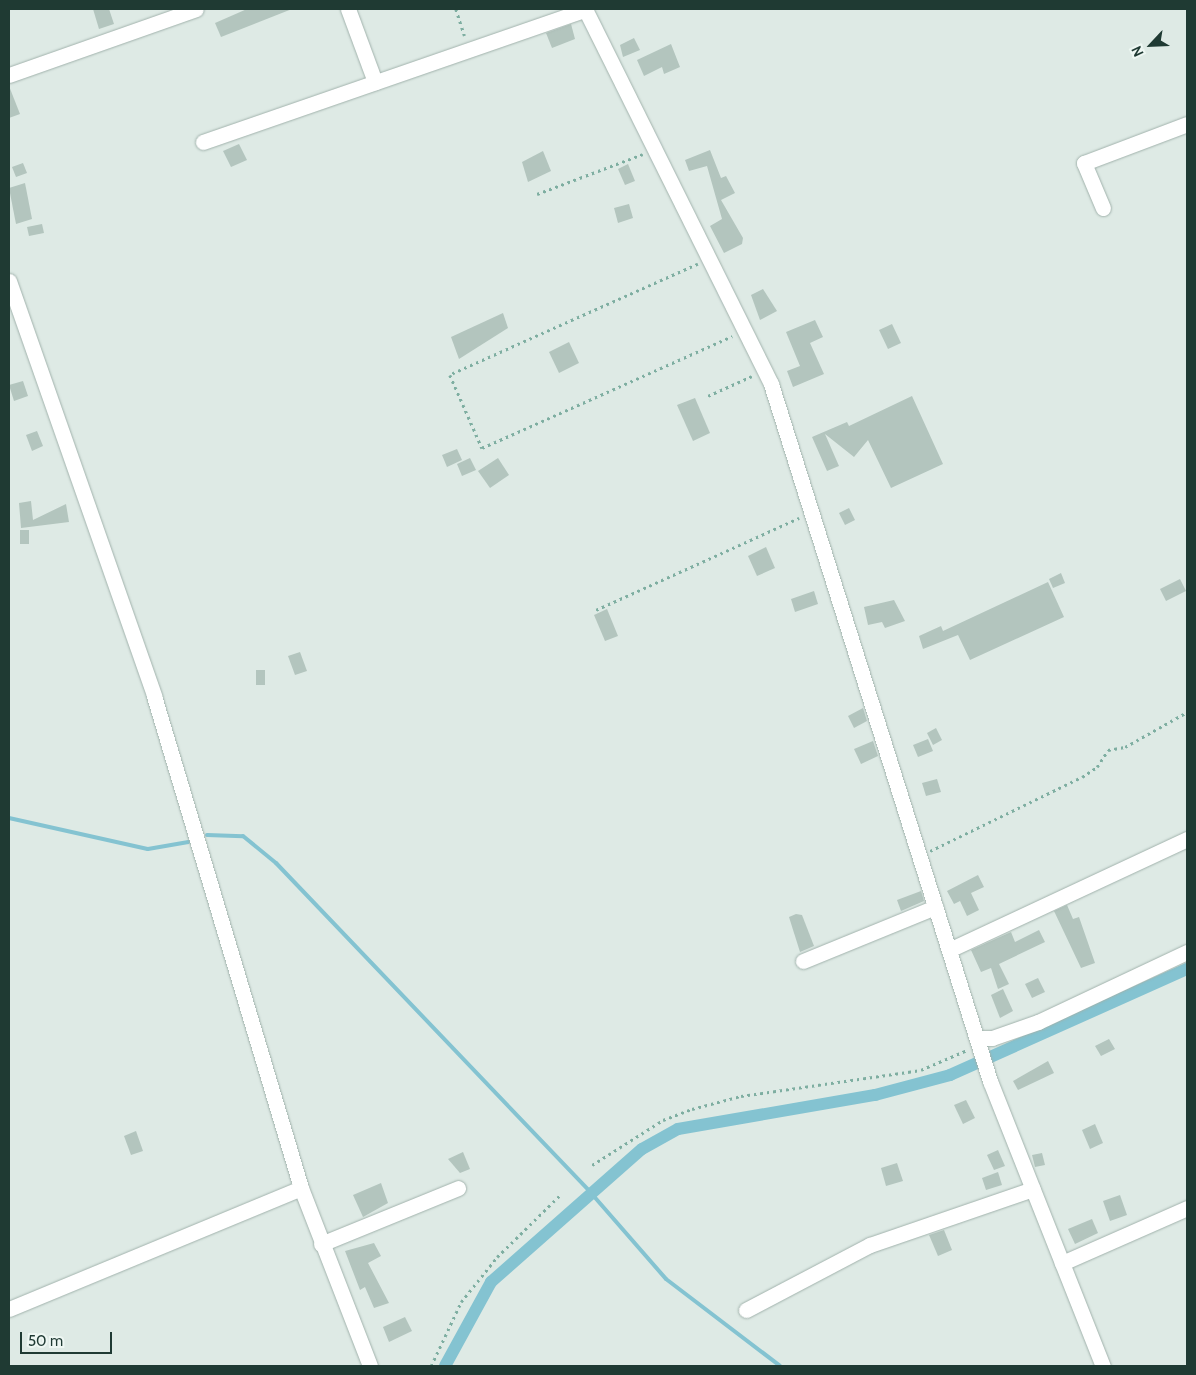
<!DOCTYPE html>
<style>
body{margin:0}
#map{position:relative;width:1196px;height:1375px;overflow:hidden;background:#deeae5;font-family:Cabin,sans-serif}
div>[style]{position:absolute}
[style*='--x']{left:calc(var(--x)*1px);top:calc(var(--y)*1px);width:calc(var(--w)*1px);rotate:calc(var(--a)*1deg)}
.stream>*{height:4px;margin:-2px;padding:0 2px;transform-origin:2px;border-radius:2px;background:#84c3d1}
.canal>*{height:12px;margin:-6px;padding:0 6px;transform-origin:6px;border-radius:6px;background:#84c3d1}
.building>*{inset:0;background:#b3c5be}
.path>*{height:2.5px;margin-top:-1.25px;transform-origin:0;background:repeating-linear-gradient(90deg,#7eaea1 0 2.5px,transparent 0 6.5px)}
.roads{filter:drop-shadow(0 0 1px #a1b2ac) drop-shadow(0 0 1px #a1b2ac)}
.minor>*{height:15px;margin:-7.5px;padding:0 7.5px;transform-origin:7.5px;border-radius:7.5px;background:#fff}
span{translate:-50% -50%;white-space:nowrap;text-align:center;line-height:1.15;-webkit-text-stroke:4px #eef7f3;paint-order:stroke}
.frame{position:absolute;inset:0;border:10px solid #1f3a33;pointer-events:none}
.north{position:absolute;left:1126px;top:20px;width:50px;height:50px;-webkit-text-stroke:4px #eef7f3;paint-order:stroke;rotate:245deg;font-size:14px;font-weight:700;line-height:20px;text-align:center;color:#1f3a33}
.north::after{content:'';display:block;margin:auto;width:18px;height:22px;background:#1f3a33;clip-path:polygon(50% 0,100% 100%,50% 72%,0 100%)}
.scale{position:absolute;left:20px;top:1332px;width:92px;height:22px;box-sizing:border-box;border:2px solid #1f3a33;border-top:0;padding-left:6px;font-size:15px;line-height:18px;white-space:nowrap;color:#1f3a33;-webkit-text-stroke:4px #eef7f3;paint-order:stroke}
</style>
<div id="map">
<div class="stream">
<div style="--x:9;--y:818;--w:142;--a:12.6"></div>
<div style="--x:148;--y:849;--w:41;--a:-9.9"></div>
<div style="--x:207;--y:835;--w:36;--a:2"></div>
<div style="--x:243;--y:836;--w:43;--a:39.3"></div>
<div style="--x:276;--y:863;--w:456;--a:46.3"></div>
<div style="--x:591;--y:1193;--w:114;--a:48.9"></div>
<div style="--x:666;--y:1279;--w:143;--a:37.3"></div>
</div>
<div class="canal">
<div style="--x:445;--y:1366;--w:96;--a:-61.3"></div>
<div style="--x:491;--y:1282;--w:201;--a:-41.4"></div>
<div style="--x:642;--y:1149;--w:41;--a:-29.1"></div>
<div style="--x:678;--y:1129;--w:200;--a:-9.8"></div>
<div style="--x:875;--y:1095;--w:78;--a:-14.9"></div>
<div style="--x:950;--y:1075;--w:260;--a:-24.1"></div>
</div>
<div class="building">
<div style="clip-path:polygon(93px 9px,109px 9px,114px 24px,99px 29px)"></div>
<div style="clip-path:polygon(247px 9px,292px 9px,221px 37px,215px 23px)"></div>
<div style="clip-path:polygon(571px 24px,575px 39px,552px 48px,546px 33px)"></div>
<div style="clip-path:polygon(634px 38px,640px 50px,623px 57px,620px 45px)"></div>
<div style="clip-path:polygon(671px 44px,680px 67px,664px 74px,662px 67px,644px 76px,637px 60px)"></div>
<div style="clip-path:polygon(9px 86px,20px 114px,9px 118px)"></div>
<div style="clip-path:polygon(239px 144px,247px 160px,231px 167px,223px 151px)"></div>
<div style="clip-path:polygon(710px 150px,721px 178px,726px 176px,735px 193px,721px 200px,743px 238px,742px 244px,724px 253px,710px 226px,722px 219px,707px 166px,689px 171px,685px 160px)"></div>
<div style="clip-path:polygon(543px 151px,551px 171px,528px 182px,522px 162px)"></div>
<div style="clip-path:polygon(23px 163px,27px 173px,16px 177px,12px 167px)"></div>
<div style="clip-path:polygon(628px 164px,635px 181px,625px 185px,618px 169px)"></div>
<div style="clip-path:polygon(25px 183px,32px 219px,16px 224px,9px 188px)"></div>
<div style="clip-path:polygon(629px 204px,633px 218px,618px 223px,614px 208px)"></div>
<div style="clip-path:polygon(42px 224px,44px 233px,29px 236px,27px 227px)"></div>
<div style="clip-path:polygon(763px 289px,777px 311px,760px 320px,751px 295px)"></div>
<div style="clip-path:polygon(503px 313px,508px 328px,459px 359px,451px 337px)"></div>
<div style="clip-path:polygon(815px 320px,823px 337px,810px 343px,824px 374px,793px 387px,787px 371px,800px 366px,786px 332px)"></div>
<div style="clip-path:polygon(892px 324px,901px 343px,888px 349px,879px 330px)"></div>
<div style="clip-path:polygon(569px 342px,579px 363px,559px 373px,549px 352px)"></div>
<div style="clip-path:polygon(23px 381px,28px 396px,14px 401px,9px 385px)"></div>
<div style="clip-path:polygon(912px 396px,943px 464px,891px 488px,868px 440px,854px 457px,825px 434px,839px 466px,827px 471px,812px 437px,847px 422px,849px 426px)"></div>
<div style="clip-path:polygon(695px 398px,710px 433px,693px 441px,677px 405px)"></div>
<div style="clip-path:polygon(37px 431px,43px 446px,32px 451px,26px 435px)"></div>
<div style="clip-path:polygon(457px 449px,462px 460px,447px 467px,442px 455px)"></div>
<div style="clip-path:polygon(470px 458px,476px 470px,462px 476px,457px 464px)"></div>
<div style="clip-path:polygon(498px 458px,509px 475px,490px 488px,478px 471px)"></div>
<div style="clip-path:polygon(31px 501px,33px 520px,66px 504px,69px 522px,21px 528px,19px 503px)"></div>
<div style="clip-path:polygon(849px 508px,855px 520px,845px 525px,839px 513px)"></div>
<div style="clip-path:polygon(20px 530px,29px 530px,29px 544px,20px 544px)"></div>
<div style="clip-path:polygon(766px 547px,775px 568px,757px 576px,748px 556px)"></div>
<div style="clip-path:polygon(1061px 573px,1065px 583px,1053px 588px,1049px 579px)"></div>
<div style="clip-path:polygon(1180px 579px,1186px 591px,1166px 601px,1160px 589px)"></div>
<div style="clip-path:polygon(1048px 582px,1064px 617px,970px 660px,958px 635px,923px 649px,919px 636px,941px 626px,943px 631px)"></div>
<div style="clip-path:polygon(814px 591px,818px 604px,795px 612px,791px 599px)"></div>
<div style="clip-path:polygon(894px 600px,905px 621px,885px 628px,882px 622px,868px 625px,864px 607px)"></div>
<div style="clip-path:polygon(607px 609px,618px 636px,605px 641px,594px 615px)"></div>
<div style="clip-path:polygon(300px 652px,307px 671px,295px 675px,288px 656px)"></div>
<div style="clip-path:polygon(256px 670px,265px 670px,265px 685px,256px 685px)"></div>
<div style="clip-path:polygon(863px 708px,867px 721px,854px 728px,848px 716px)"></div>
<div style="clip-path:polygon(936px 728px,942px 740px,933px 745px,927px 733px)"></div>
<div style="clip-path:polygon(928px 739px,933px 751px,918px 757px,913px 745px)"></div>
<div style="clip-path:polygon(873px 741px,878px 756px,861px 764px,854px 749px)"></div>
<div style="clip-path:polygon(937px 779px,941px 792px,926px 796px,922px 783px)"></div>
<div style="clip-path:polygon(978px 875px,984px 887px,971px 893px,979px 910px,967px 916px,960px 901px,954px 904px,947px 891px)"></div>
<div style="clip-path:polygon(921px 891px,924px 901px,901px 911px,897px 900px)"></div>
<div style="clip-path:polygon(1067px 905px,1073px 919px,1079px 917px,1095px 963px,1081px 968px,1054px 911px)"></div>
<div style="clip-path:polygon(796px 914px,802px 915px,814px 946px,800px 952px,789px 917px)"></div>
<div style="clip-path:polygon(1039px 930px,1045px 942px,999px 964px,1009px 984px,998px 989px,991px 968px,981px 972px,971px 950px,1011px 932px,1015px 942px)"></div>
<div style="clip-path:polygon(1038px 978px,1045px 992px,1032px 998px,1025px 984px)"></div>
<div style="clip-path:polygon(1003px 989px,1013px 1011px,1000px 1018px,991px 995px)"></div>
<div style="clip-path:polygon(1109px 1039px,1115px 1049px,1101px 1056px,1095px 1046px)"></div>
<div style="clip-path:polygon(1048px 1061px,1054px 1073px,1018px 1090px,1013px 1081px)"></div>
<div style="clip-path:polygon(966px 1100px,975px 1118px,963px 1124px,954px 1105px)"></div>
<div style="clip-path:polygon(1095px 1124px,1103px 1143px,1090px 1149px,1082px 1130px)"></div>
<div style="clip-path:polygon(136px 1131px,143px 1151px,131px 1155px,124px 1136px)"></div>
<div style="clip-path:polygon(998px 1150px,1005px 1166px,994px 1170px,987px 1155px)"></div>
<div style="clip-path:polygon(463px 1152px,470px 1169px,460px 1173px,448px 1159px)"></div>
<div style="clip-path:polygon(1042px 1153px,1045px 1165px,1035px 1167px,1032px 1155px)"></div>
<div style="clip-path:polygon(897px 1163px,903px 1181px,886px 1186px,881px 1168px)"></div>
<div style="clip-path:polygon(998px 1172px,1002px 1185px,986px 1190px,982px 1178px)"></div>
<div style="clip-path:polygon(381px 1183px,388px 1203px,363px 1217px,353px 1195px)"></div>
<div style="clip-path:polygon(1120px 1195px,1127px 1215px,1110px 1221px,1103px 1201px)"></div>
<div style="clip-path:polygon(1092px 1219px,1098px 1233px,1075px 1244px,1068px 1229px)"></div>
<div style="clip-path:polygon(944px 1230px,952px 1250px,938px 1256px,929px 1235px)"></div>
<div style="clip-path:polygon(374px 1243px,381px 1256px,368px 1263px,389px 1303px,374px 1308px,365px 1287px,360px 1290px,345px 1251px)"></div>
<div style="clip-path:polygon(405px 1317px,412px 1331px,389px 1342px,383px 1327px)"></div>
</div>
<div class="path">
<div style="--x:456;--y:9;--w:28;--a:72"></div>
<div style="--x:537;--y:194;--w:113;--a:-20.7"></div>
<div style="--x:698;--y:264;--w:272;--a:155.9"></div>
<div style="--x:450;--y:375;--w:80;--a:66.3"></div>
<div style="--x:482;--y:448;--w:274;--a:-24.1"></div>
<div style="--x:708;--y:396;--w:48;--a:-24.4"></div>
<div style="--x:596;--y:610;--w:223;--a:-24.4"></div>
<div style="--x:930;--y:851;--w:169;--a:-26"></div>
<div style="--x:1082;--y:777;--w:18;--a:-34"></div>
<div style="--x:1097;--y:767;--w:20;--a:-57"></div>
<div style="--x:1108;--y:750;--w:17;--a:-10"></div>
<div style="--x:1125;--y:747;--w:71;--a:-29.4"></div>
<div style="--x:592;--y:1165;--w:84;--a:-32.4"></div>
<div style="--x:663;--y:1120;--w:31;--a:-21"></div>
<div style="--x:692;--y:1109;--w:51;--a:-14.9"></div>
<div style="--x:741;--y:1096;--w:182;--a:-8.2"></div>
<div style="--x:921;--y:1070;--w:50;--a:-23.5"></div>
<div style="--x:431;--y:1366;--w:71;--a:-64.9"></div>
<div style="--x:461;--y:1302;--w:58;--a:-51.3"></div>
<div style="--x:497;--y:1257;--w:88;--a:-44.5"></div>
</div>
<div class="roads">
<div class="minor">
<div style="--x:348;--y:9;--w:78;--a:69.7"></div>
<div style="--x:585;--y:9;--w:419;--a:63.6"></div>
<div style="--x:771;--y:384;--w:731;--a:72.56"></div>
<div style="--x:990;--y:1081;--w:307;--a:68.4"></div>
<div style="--x:9;--y:75;--w:198;--a:-19.4"></div>
<div style="--x:203;--y:142;--w:405;--a:-19.1"></div>
<div style="--x:1103;--y:208;--w:49;--a:-112.9"></div>
<div style="--x:1084;--y:163;--w:110;--a:-20.7"></div>
<div style="--x:9;--y:281;--w:440;--a:70.7"></div>
<div style="--x:154;--y:696;--w:513;--a:73.36"></div>
<div style="--x:301;--y:1188;--w:191;--a:68.8"></div>
<div style="--x:949;--y:950;--w:263;--a:-25"></div>
<div style="--x:803;--y:961;--w:143;--a:-22.2"></div>
<div style="--x:977;--y:1038;--w:15;--a:0"></div>
<div style="--x:992;--y:1038;--w:49;--a:-19.2"></div>
<div style="--x:1038;--y:1022;--w:165;--a:-25.2"></div>
<div style="--x:321;--y:1244;--w:148;--a:-22.2"></div>
<div style="--x:1062;--y:1263;--w:137;--a:-23.7"></div>
<div style="--x:9;--y:1309;--w:316;--a:-22.5"></div>
<div style="--x:746;--y:1310;--w:140;--a:-27.7"></div>
<div style="--x:870;--y:1245;--w:172;--a:-19"></div>
</div>
</div>
<div class="frame"></div>
<div class="north">N</div>
<div class="scale">50 m</div>
</div>
